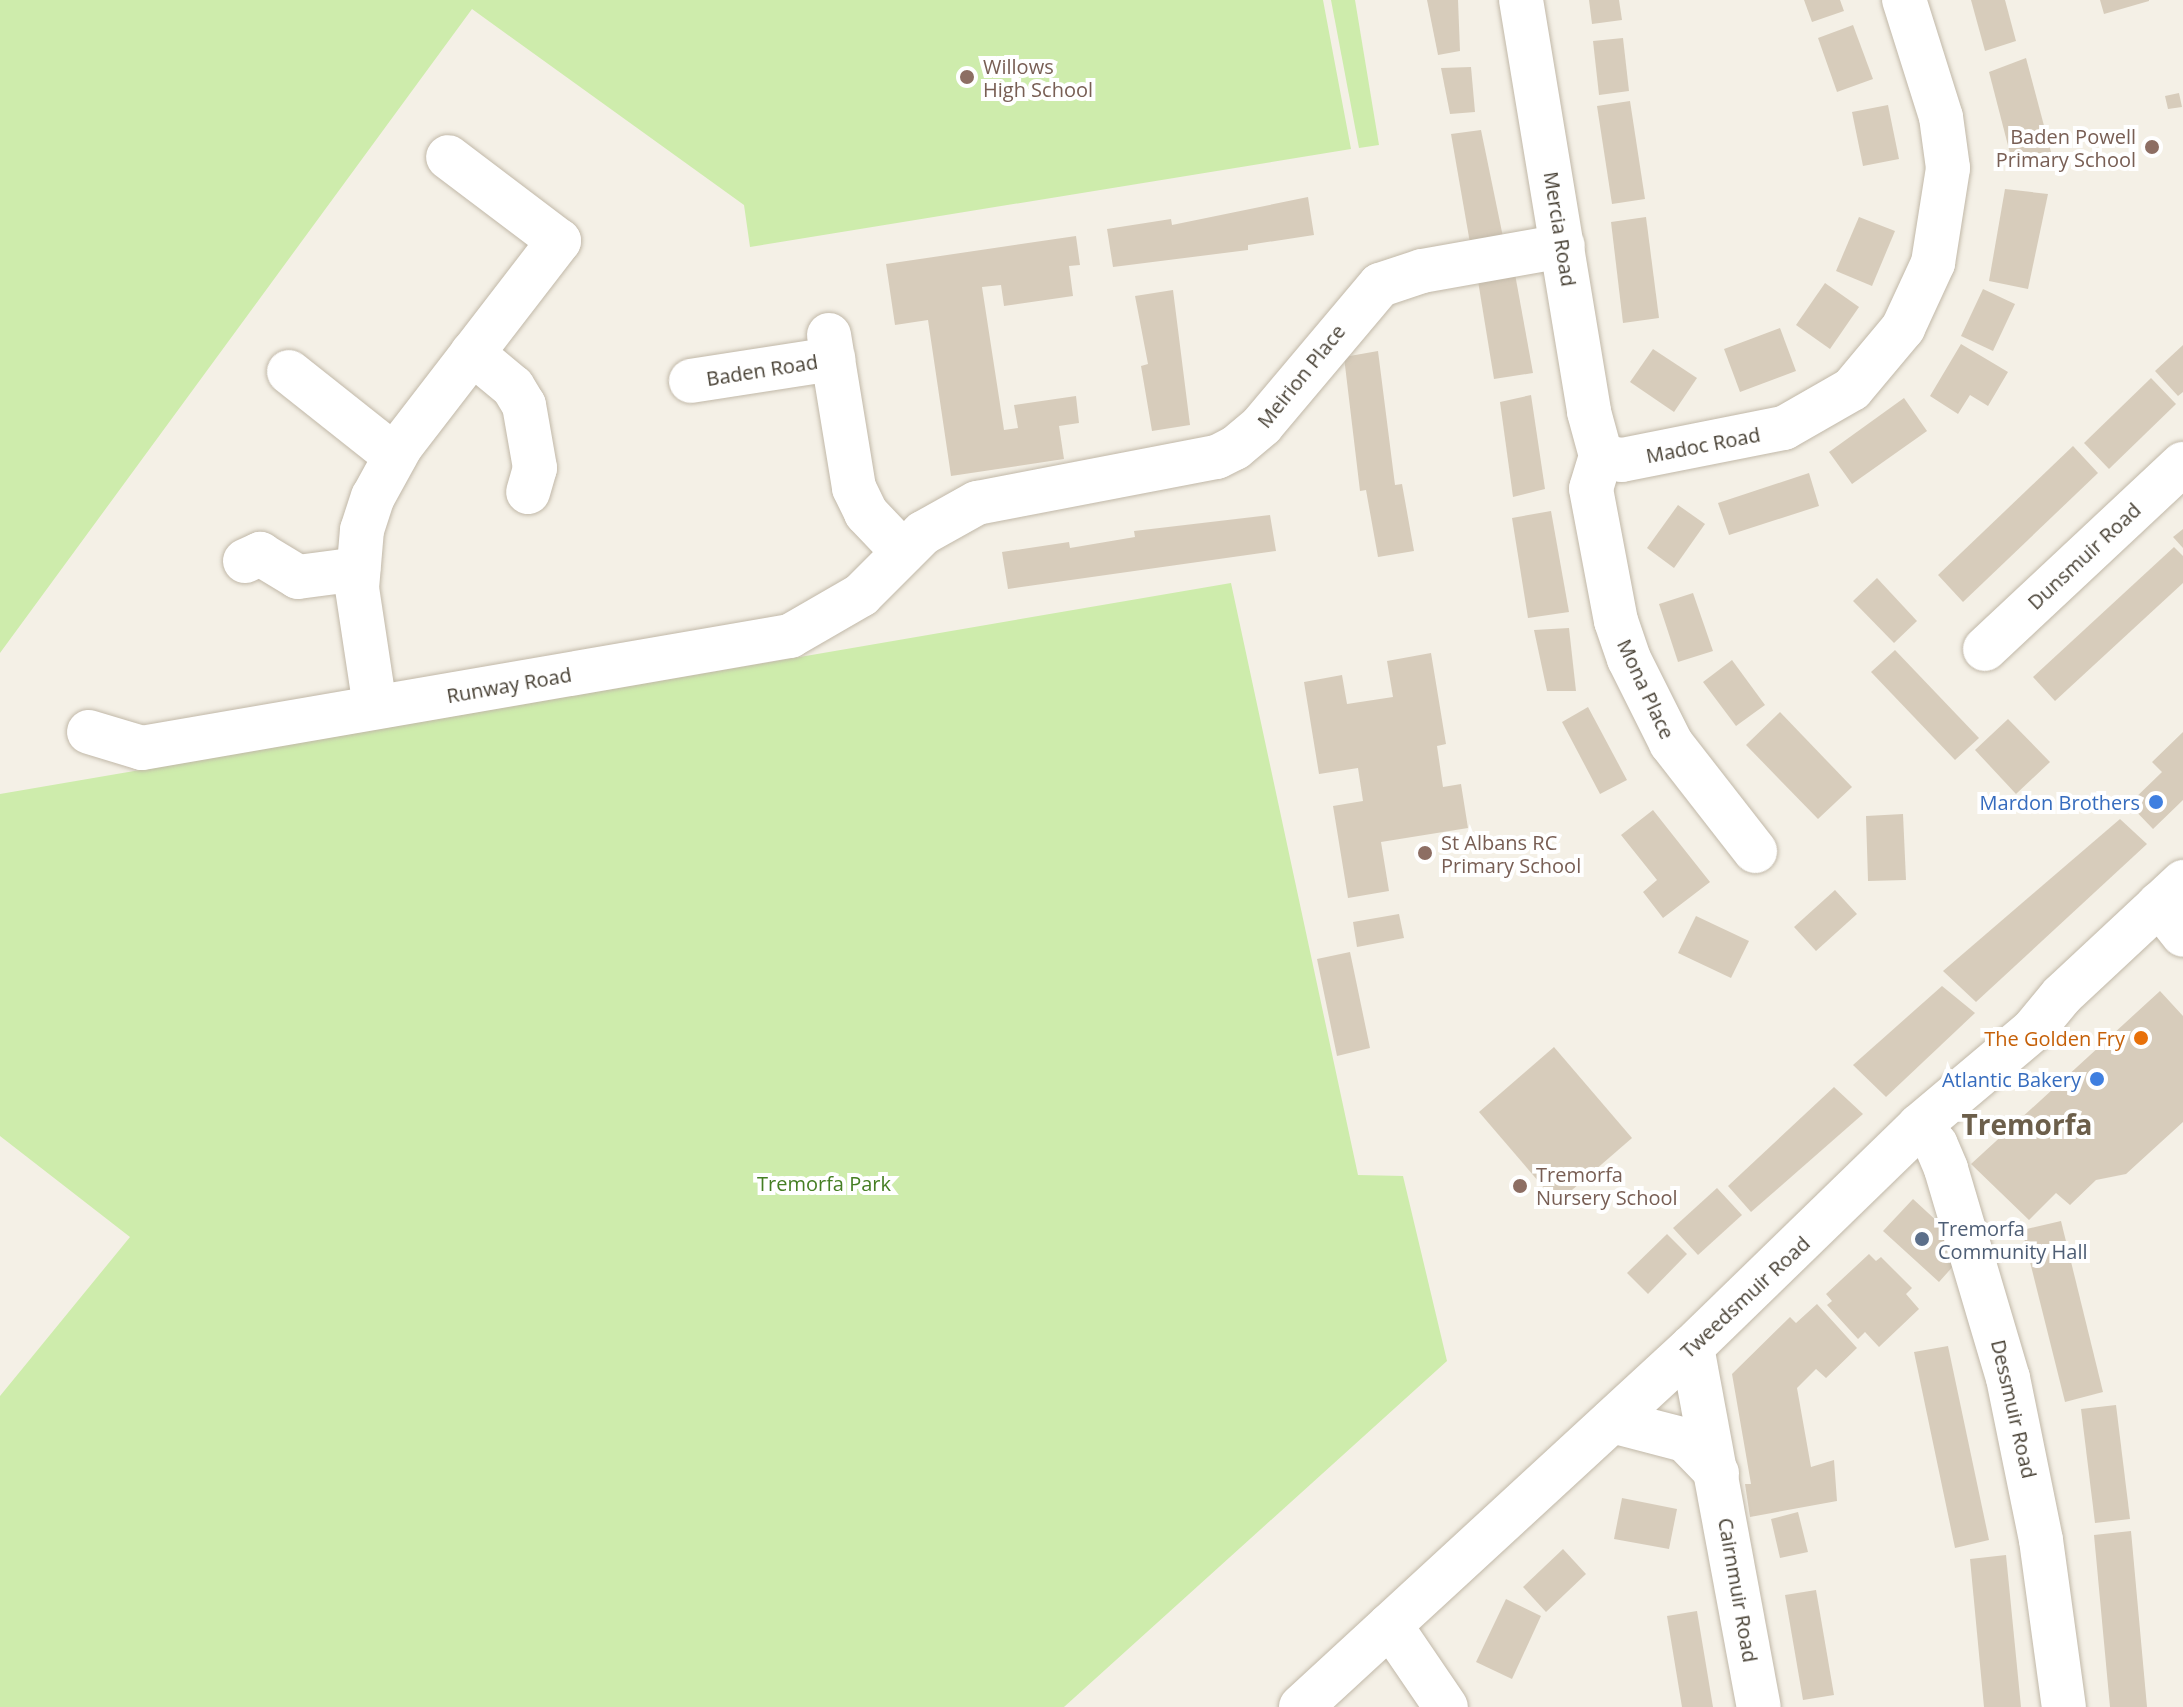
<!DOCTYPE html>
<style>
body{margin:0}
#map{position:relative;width:2183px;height:1707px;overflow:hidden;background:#f4f0e6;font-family:"Open Sans",sans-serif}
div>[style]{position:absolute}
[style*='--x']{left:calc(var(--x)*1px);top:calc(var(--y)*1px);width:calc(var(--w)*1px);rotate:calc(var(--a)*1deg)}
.green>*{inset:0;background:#ceecac}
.building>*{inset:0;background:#d7ccbb}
.roads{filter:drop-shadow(0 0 2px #c1b8a8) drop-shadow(0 0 2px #c1b8a8)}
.minor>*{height:44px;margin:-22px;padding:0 22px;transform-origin:22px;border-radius:22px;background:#fff}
.dots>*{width:22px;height:22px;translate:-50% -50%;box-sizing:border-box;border:4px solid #fff;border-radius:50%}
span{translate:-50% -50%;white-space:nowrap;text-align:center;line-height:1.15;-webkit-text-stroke:8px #fff;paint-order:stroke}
.education-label{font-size:20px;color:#785e54}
.left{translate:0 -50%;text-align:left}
.right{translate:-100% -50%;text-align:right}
.street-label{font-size:20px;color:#484135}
.shop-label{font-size:20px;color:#366cbe}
.food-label{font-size:20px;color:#c56008}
.park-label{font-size:20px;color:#457e23}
.service-label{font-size:20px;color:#4e5e75}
.district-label{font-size:28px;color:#6c5f4b;font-weight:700}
</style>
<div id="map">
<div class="green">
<div style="clip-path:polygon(0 0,1323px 0,1351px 149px,750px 247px,744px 205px,472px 9px,0 653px)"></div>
<div style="clip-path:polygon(1331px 0,1355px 0,1379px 145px,1359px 148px)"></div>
<div style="clip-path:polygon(1231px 583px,1358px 1175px,1403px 1176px,1447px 1361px,1064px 1707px,0 1707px,0 1396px,130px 1237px,0 1136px,0 794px)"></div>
</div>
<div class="building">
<div style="clip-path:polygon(1427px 0,1458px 0,1460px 51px,1438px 55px)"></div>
<div style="clip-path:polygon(1589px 0,1619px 0,1622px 20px,1592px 24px)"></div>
<div style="clip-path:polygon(1804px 0,1840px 0,1844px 11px,1812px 22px)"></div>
<div style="clip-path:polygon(1971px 0,2005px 0,2016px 41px,1985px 51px)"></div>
<div style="clip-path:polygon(2100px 0,2149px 0,2149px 1px,2104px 14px)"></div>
<div style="clip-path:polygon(1853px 25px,1873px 79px,1837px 92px,1818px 38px)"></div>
<div style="clip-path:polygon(1623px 38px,1629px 91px,1599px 95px,1593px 41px)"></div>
<div style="clip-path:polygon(2026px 58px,2051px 152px,2012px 161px,1989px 72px)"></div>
<div style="clip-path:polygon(1471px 67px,1475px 112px,1450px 114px,1441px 68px)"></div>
<div style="clip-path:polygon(2179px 93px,2182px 107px,2168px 109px,2165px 96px)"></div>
<div style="clip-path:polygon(1630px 101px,1645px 199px,1612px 204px,1597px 106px)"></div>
<div style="clip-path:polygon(1888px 105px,1899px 159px,1863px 166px,1852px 112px)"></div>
<div style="clip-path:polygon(1481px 130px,1503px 237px,1470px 243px,1451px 134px)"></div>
<div style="clip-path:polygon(2005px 189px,2048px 194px,2028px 289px,1989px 281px)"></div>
<div style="clip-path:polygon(1308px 197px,1314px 235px,1248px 245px,1248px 250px,1113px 267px,1107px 229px,1171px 219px,1172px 225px)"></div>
<div style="clip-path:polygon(1646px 217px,1659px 318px,1623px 323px,1611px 222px)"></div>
<div style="clip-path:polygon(1859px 217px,1895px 231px,1872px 286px,1836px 271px)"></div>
<div style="clip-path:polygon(1076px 236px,1080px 265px,1069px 266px,1073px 296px,1004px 306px,1001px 285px,982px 287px,1004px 430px,1018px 428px,1014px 405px,1076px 396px,1079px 423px,1059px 426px,1064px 459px,951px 476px,928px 320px,895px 325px,886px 264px)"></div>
<div style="clip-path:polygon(1515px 274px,1533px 373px,1494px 379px,1478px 281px)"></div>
<div style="clip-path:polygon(1825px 283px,1859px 307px,1830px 349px,1796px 325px)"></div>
<div style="clip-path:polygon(1983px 289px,2015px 304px,1993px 351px,1961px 336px)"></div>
<div style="clip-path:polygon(1173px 290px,1190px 425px,1152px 431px,1141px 366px,1148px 364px,1135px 296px)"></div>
<div style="clip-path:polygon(1780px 328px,1796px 371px,1740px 392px,1724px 349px)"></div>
<div style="clip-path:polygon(1961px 344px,2008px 372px,1988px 406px,1970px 395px,1958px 414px,1930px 396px)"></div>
<div style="clip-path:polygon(2183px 345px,2183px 392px,2178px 396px,2155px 371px)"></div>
<div style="clip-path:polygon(1653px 349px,1697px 378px,1674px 412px,1630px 382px)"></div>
<div style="clip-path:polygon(1378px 351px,1395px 485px,1402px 484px,1414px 551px,1378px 557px,1366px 490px,1360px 491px,1344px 357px)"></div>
<div style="clip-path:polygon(2151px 378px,2176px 404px,2109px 469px,2084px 443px)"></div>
<div style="clip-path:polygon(1531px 395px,1545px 489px,1513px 497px,1500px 402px)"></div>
<div style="clip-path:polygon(1904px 398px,1927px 431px,1852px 484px,1829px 452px)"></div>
<div style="clip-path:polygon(2073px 446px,2098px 473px,1963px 602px,1938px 575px)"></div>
<div style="clip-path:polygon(1809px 473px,1819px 506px,1729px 535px,1718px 503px)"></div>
<div style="clip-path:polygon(1678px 505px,1705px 524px,1674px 568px,1647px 548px)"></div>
<div style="clip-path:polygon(1551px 511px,1569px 612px,1528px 618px,1512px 518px)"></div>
<div style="clip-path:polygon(1270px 515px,1276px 551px,1008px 589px,1002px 552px,1069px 542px,1070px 548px,1135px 537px,1134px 531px)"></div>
<div style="clip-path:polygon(2183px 529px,2183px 548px,2173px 537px)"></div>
<div style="clip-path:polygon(2174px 547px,2183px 556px,2183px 583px,2055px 701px,2033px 677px)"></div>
<div style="clip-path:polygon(1877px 578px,1917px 621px,1894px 643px,1853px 601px)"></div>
<div style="clip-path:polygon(1693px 593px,1713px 651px,1678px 662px,1659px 604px)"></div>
<div style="clip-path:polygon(1569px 628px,1576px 691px,1547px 691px,1534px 630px)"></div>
<div style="clip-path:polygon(1895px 650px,1979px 738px,1955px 760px,1871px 672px)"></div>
<div style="clip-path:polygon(1431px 653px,1446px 744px,1437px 746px,1443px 787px,1461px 784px,1468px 828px,1381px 842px,1389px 891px,1348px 898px,1333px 806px,1363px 801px,1358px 768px,1319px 774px,1304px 682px,1342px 675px,1347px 704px,1393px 697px,1387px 661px)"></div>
<div style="clip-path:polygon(1732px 660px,1765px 705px,1736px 726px,1703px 682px)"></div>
<div style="clip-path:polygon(1588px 707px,1627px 780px,1600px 794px,1562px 722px)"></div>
<div style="clip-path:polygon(1780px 712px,1852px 787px,1818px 819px,1746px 745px)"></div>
<div style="clip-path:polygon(2008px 719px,2050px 762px,2016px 794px,1975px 750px)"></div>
<div style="clip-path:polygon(2183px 732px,2183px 800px,2153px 829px,2129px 804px,2162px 772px,2152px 762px)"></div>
<div style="clip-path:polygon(1653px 810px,1710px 882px,1663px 918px,1643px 892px,1657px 880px,1621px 835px)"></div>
<div style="clip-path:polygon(1903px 814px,1906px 880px,1868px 881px,1866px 816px)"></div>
<div style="clip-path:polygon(2120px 819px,2147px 844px,1976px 1002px,1943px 971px)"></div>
<div style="clip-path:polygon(1835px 890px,1857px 914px,1816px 951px,1794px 927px)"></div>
<div style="clip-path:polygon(1399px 914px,1404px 938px,1357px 947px,1353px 922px)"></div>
<div style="clip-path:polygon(1696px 916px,1749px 941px,1731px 978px,1678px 953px)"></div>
<div style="clip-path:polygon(1350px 952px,1370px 1048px,1337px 1056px,1317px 959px)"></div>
<div style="clip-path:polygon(1942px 986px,1975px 1013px,1886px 1097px,1853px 1065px)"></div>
<div style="clip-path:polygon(2160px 991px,2183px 1016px,2183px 1122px,2126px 1174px,2096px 1180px,2070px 1205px,2056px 1193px,2029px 1220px,1971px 1164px)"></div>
<div style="clip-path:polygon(1554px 1047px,1632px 1138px,1557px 1203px,1479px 1112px)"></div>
<div style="clip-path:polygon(1834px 1087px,1863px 1114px,1751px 1212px,1728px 1186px)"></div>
<div style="clip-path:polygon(1717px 1188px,1742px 1215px,1698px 1255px,1673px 1228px)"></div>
<div style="clip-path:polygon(1913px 1199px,1953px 1236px,1941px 1249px,1956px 1263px,1939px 1282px,1883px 1231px)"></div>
<div style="clip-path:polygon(2061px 1221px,2103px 1392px,2065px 1402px,2022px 1230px)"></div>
<div style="clip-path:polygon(1667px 1234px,1687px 1254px,1648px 1294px,1627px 1273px)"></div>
<div style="clip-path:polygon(1869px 1254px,1876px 1261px,1881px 1257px,1912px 1288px,1906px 1294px,1919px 1309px,1879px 1347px,1865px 1332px,1858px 1339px,1827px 1305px,1832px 1301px,1826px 1294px)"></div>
<div style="clip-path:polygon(1817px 1304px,1857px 1348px,1826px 1378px,1816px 1369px,1797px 1388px,1811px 1467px,1834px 1460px,1837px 1501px,1750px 1517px,1745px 1484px,1751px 1484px,1732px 1374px,1790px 1317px,1796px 1323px)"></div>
<div style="clip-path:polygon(1948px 1346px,1989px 1540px,1955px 1548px,1914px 1352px)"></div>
<div style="clip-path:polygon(2116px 1405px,2130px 1519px,2095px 1523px,2081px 1409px)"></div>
<div style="clip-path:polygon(1622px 1498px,1677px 1509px,1669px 1549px,1614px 1539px)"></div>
<div style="clip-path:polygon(1798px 1512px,1808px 1552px,1780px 1558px,1771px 1519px)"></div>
<div style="clip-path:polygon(2131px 1531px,2147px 1707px,2110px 1707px,2094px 1535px)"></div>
<div style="clip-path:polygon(1563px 1549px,1586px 1574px,1546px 1612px,1523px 1587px)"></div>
<div style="clip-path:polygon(2006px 1555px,2021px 1707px,1984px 1707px,1970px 1559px)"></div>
<div style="clip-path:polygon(1816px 1590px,1834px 1695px,1803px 1700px,1785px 1595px)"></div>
<div style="clip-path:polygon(1506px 1599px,1541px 1616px,1512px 1679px,1476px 1662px)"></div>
<div style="clip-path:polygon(1697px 1611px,1713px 1707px,1682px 1707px,1667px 1616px)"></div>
</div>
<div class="roads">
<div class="minor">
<div style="--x:1521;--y:0;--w:418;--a:80.6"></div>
<div style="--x:1589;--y:412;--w:46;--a:74.7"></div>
<div style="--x:829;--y:335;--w:155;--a:80.7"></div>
<div style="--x:854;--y:488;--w:28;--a:64"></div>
<div style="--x:866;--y:513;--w:54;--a:46.5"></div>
<div style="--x:472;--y:353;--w:53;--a:39.7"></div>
<div style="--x:513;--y:387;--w:21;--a:59"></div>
<div style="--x:524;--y:405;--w:64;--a:80.1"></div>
<div style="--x:535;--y:468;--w:25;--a:106"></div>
<div style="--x:289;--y:372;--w:135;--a:38.4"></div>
<div style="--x:691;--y:381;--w:144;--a:-8.8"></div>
<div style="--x:1601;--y:456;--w:21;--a:11"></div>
<div style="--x:1622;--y:460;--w:165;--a:-11.2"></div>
<div style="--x:1784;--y:428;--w:78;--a:-29.8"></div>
<div style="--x:1852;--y:389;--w:80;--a:-50.1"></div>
<div style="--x:1903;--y:328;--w:72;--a:-65.2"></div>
<div style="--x:1933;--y:263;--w:96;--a:-81"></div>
<div style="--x:1948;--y:168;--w:51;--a:-97.8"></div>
<div style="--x:1941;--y:117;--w:123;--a:-107.5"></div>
<div style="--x:1601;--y:456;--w:34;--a:107"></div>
<div style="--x:1591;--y:489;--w:134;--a:79.3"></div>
<div style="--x:1616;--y:621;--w:40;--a:71.1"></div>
<div style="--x:1629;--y:659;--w:94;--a:63.4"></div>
<div style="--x:1671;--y:743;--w:137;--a:52.1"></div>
<div style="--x:245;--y:561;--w:17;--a:-25"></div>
<div style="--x:260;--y:554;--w:44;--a:31.2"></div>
<div style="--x:298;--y:577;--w:61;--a:-7.6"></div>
<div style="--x:1985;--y:649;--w:271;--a:-43.1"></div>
<div style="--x:375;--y:707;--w:120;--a:-98.6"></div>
<div style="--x:357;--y:588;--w:58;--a:-85.1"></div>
<div style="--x:362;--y:530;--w:35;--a:-72"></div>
<div style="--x:373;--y:497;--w:58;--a:-61.2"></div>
<div style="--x:401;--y:446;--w:259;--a:-52.4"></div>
<div style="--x:559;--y:241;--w:139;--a:-142.9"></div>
<div style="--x:89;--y:732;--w:55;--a:16.8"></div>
<div style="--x:142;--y:748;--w:658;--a:-9.81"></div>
<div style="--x:790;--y:636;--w:82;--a:-30"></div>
<div style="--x:861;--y:595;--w:88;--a:-45"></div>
<div style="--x:923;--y:533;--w:62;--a:-29.1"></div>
<div style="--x:977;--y:503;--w:244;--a:-10.9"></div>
<div style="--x:1217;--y:457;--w:20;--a:-27"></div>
<div style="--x:1235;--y:448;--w:35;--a:-40"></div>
<div style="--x:1262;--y:425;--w:183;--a:-49.9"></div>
<div style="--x:1380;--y:285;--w:44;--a:-18.4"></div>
<div style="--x:1422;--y:271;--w:143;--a:-10.1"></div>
<div style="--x:2159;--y:904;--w:39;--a:52"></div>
<div style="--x:1919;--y:1126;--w:25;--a:48"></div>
<div style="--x:1936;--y:1145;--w:26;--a:67"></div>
<div style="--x:1946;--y:1169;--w:218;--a:73.5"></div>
<div style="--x:2008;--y:1378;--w:165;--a:78.5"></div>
<div style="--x:2041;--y:1540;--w:169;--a:82.2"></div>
<div style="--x:1692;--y:1347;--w:366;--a:79.5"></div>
<div style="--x:1612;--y:1421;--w:75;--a:14.6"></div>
<div style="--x:1685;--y:1440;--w:46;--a:45.9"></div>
<div style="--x:1390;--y:1625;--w:99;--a:55.7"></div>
<div style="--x:1301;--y:1707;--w:531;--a:-42.64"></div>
<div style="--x:1692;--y:1347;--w:317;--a:-44.2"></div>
<div style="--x:1919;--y:1126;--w:149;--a:-40.1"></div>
<div style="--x:2033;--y:1030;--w:45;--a:-50.4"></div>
<div style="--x:2062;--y:995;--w:166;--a:-43"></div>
</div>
</div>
<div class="dots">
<div style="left:967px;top:77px;background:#8d6e63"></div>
<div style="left:2152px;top:147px;background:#8d6e63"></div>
<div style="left:2156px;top:802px;background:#3f7fe0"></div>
<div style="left:1425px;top:853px;background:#8d6e63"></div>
<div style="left:2141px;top:1038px;background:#e8710a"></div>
<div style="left:2097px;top:1079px;background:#3f7fe0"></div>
<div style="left:1520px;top:1186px;background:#8d6e63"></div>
<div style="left:1922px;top:1239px;background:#5c6f8a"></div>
</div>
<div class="education-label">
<span class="left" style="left:983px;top:78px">Willows<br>High School</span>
<span class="right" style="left:2136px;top:148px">Baden Powell<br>Primary School</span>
<span class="left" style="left:1441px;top:854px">St Albans RC<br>Primary School</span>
<span class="left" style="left:1536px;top:1186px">Tremorfa<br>Nursery School</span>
</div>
<div class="street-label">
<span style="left:1560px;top:229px;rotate:81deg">Mercia Road</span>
<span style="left:762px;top:370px;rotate:-9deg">Baden Road</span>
<span style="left:1301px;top:376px;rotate:-51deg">Meirion Place</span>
<span style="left:1703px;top:445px;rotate:-11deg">Madoc Road</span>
<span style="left:2084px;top:556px;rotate:-43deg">Dunsmuir Road</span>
<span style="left:509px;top:685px;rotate:-10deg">Runway Road</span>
<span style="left:1646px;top:689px;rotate:65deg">Mona Place</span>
<span style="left:1745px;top:1297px;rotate:-43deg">Tweedsmuir Road</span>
<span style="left:2014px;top:1409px;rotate:77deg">Dessmuir Road</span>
<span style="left:1738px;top:1590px;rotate:80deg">Cairnmuir Road</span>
</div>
<div class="shop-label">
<span class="right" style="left:2140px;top:802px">Mardon Brothers</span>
<span class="right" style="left:2081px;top:1079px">Atlantic Bakery</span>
</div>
<div class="food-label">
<span class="right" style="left:2125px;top:1038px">The Golden Fry</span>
</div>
<div class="park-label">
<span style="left:824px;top:1183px">Tremorfa Park</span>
</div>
<div class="service-label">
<span class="left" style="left:1938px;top:1240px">Tremorfa<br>Community Hall</span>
</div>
<div class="district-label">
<span style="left:2027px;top:1124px">Tremorfa</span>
</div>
</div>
